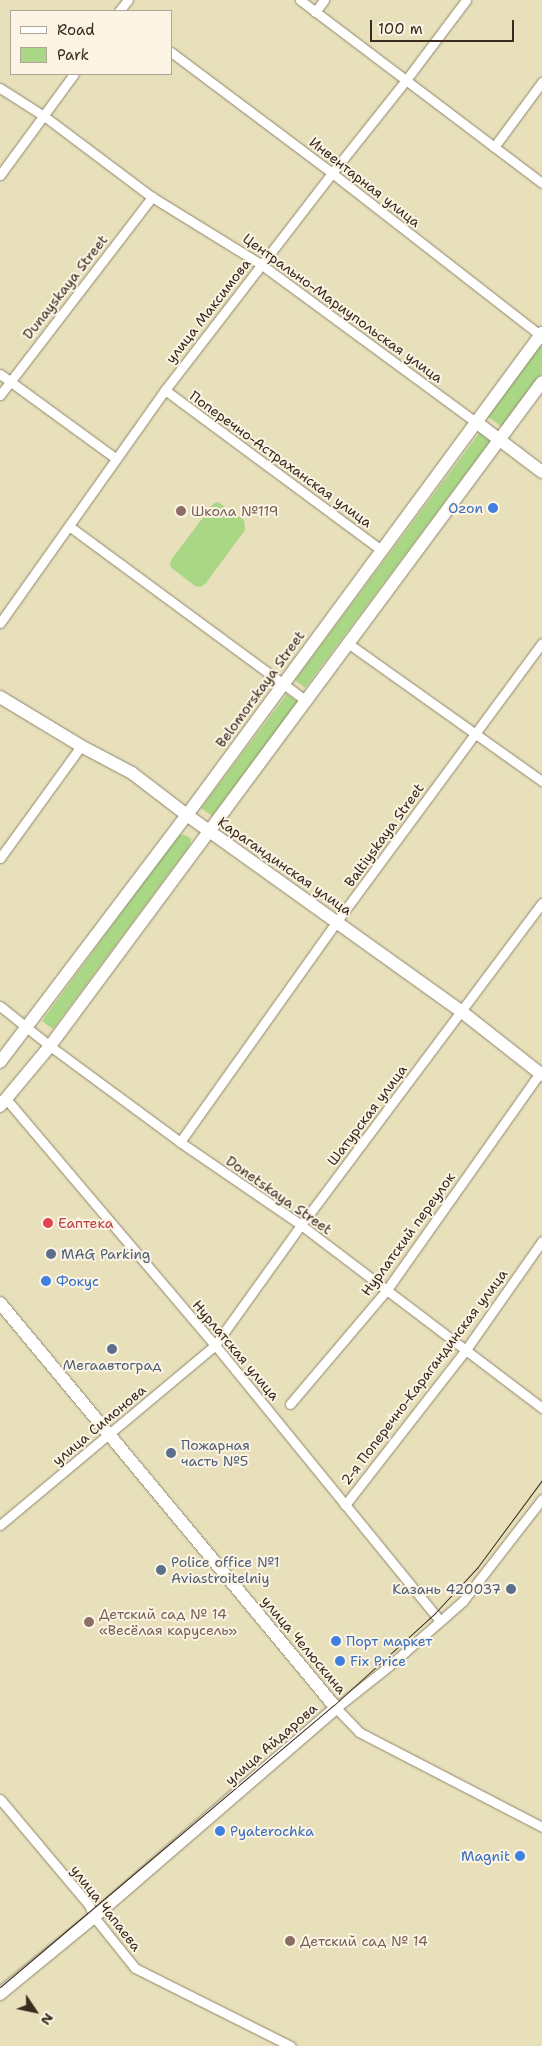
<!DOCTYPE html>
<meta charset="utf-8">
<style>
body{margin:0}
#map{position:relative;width:542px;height:2046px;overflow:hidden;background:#e7e0bb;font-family:"Shantell Sans",sans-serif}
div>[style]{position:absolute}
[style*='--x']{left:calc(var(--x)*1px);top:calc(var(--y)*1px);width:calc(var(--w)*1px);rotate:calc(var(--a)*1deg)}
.green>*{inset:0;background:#a9d785}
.roads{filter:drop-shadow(0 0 1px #91856c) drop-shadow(0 0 1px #91856c)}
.street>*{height:9px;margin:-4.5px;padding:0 4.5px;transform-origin:4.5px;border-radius:4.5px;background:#fff}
.secondary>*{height:12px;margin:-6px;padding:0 6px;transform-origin:6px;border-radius:6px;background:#fff}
.tram>*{height:1px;margin:-0.5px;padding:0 0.5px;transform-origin:0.5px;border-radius:0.5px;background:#3b2a1e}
.dots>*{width:14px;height:14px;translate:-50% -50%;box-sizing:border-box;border:2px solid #fcf5e5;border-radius:50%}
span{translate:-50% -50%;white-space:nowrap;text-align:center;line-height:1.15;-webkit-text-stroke:4px #fcf5e5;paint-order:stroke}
.street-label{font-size:14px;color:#3b2a1e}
.shop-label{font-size:14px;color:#366cbe}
.right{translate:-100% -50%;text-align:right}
.left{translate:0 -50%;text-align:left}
.education-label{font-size:14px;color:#785e54}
.health-label{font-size:14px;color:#be3a42}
.service-label{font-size:14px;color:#4e5e75}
.legend{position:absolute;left:10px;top:10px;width:162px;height:65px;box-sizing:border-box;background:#fcf5e5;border:1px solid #afa495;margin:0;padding:6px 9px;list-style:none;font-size:15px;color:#3b2a1e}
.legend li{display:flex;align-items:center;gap:10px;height:25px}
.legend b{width:25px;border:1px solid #afa495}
.north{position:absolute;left:10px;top:1986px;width:50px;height:50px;-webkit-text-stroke:4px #fcf5e5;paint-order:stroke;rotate:124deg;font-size:14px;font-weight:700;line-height:20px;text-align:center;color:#3b2a1e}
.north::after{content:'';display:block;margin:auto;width:18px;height:22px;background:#3b2a1e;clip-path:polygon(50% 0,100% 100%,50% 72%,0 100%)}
.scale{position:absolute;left:370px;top:20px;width:144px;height:22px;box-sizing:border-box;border:2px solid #3b2a1e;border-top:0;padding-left:6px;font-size:15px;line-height:18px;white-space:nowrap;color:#3b2a1e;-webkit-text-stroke:4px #fcf5e5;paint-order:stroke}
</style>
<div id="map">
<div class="green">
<div style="clip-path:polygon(542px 342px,542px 373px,502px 427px,487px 416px)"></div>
<div style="clip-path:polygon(480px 432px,491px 440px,305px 688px,295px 680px)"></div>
<div style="clip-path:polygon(218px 502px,244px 520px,245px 530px,206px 583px,201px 587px,195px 586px,173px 569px,170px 566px,171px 560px,213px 504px)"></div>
<div style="clip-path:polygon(287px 694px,298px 702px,212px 816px,201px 808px)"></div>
<div style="clip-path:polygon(179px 834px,187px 836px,191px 839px,190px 845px,53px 1029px,42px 1021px)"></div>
</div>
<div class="roads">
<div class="street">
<div style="--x:300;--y:0;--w:303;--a:37.1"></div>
<div style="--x:119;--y:11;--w:14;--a:-51"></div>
<div style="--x:315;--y:12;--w:15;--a:-53"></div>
<div style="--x:171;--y:52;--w:201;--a:36.9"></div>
<div style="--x:332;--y:173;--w:264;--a:37.9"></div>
<div style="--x:0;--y:88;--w:52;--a:32.5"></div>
<div style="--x:44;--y:116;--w:135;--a:36.9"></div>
<div style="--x:152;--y:197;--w:129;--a:31.7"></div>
<div style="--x:262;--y:265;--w:265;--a:36.3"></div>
<div style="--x:494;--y:147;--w:81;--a:-53.6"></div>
<div style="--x:0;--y:175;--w:125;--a:-53.8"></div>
<div style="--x:0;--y:374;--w:142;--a:36.1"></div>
<div style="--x:165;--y:390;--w:269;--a:36.5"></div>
<div style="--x:0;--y:395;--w:250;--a:-52.5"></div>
<div style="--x:69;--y:526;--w:295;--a:36.4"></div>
<div style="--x:0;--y:623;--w:286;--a:-54.7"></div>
<div style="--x:165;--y:390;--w:274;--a:-52.4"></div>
<div style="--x:332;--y:173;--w:119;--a:-51.5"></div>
<div style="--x:406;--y:80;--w:100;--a:-53.1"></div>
<div style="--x:349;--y:644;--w:237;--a:35.4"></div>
<div style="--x:0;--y:858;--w:138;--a:-54.1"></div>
<div style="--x:0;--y:1006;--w:64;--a:38.7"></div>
<div style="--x:50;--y:1046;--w:162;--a:36.4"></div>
<div style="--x:180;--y:1142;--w:147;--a:34.4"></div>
<div style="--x:301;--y:1225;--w:303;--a:37.2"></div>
<div style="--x:7;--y:1100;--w:321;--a:49.7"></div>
<div style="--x:215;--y:1345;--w:356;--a:50.8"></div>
<div style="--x:180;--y:1142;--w:271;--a:-54.6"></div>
<div style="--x:337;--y:921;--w:345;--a:-53.6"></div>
<div style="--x:290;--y:1404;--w:148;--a:-49.7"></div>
<div style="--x:386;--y:1291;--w:267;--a:-54.8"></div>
<div style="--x:542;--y:1499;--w:129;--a:127.8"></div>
<div style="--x:463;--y:1601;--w:98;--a:138.7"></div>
<div style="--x:389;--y:1666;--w:68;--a:141.6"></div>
<div style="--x:336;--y:1708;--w:33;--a:46"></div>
<div style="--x:359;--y:1732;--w:206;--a:27.4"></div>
<div style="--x:345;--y:1505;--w:195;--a:-52.1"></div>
<div style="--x:465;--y:1351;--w:134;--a:-55"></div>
<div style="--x:0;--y:1525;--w:280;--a:-39.9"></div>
<div style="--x:215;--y:1345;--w:148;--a:-54.4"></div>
<div style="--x:301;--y:1225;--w:402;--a:-53.2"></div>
<div style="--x:0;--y:1799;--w:138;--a:50"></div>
<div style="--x:89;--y:1905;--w:13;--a:67"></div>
<div style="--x:94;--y:1917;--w:65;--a:51.2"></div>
<div style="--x:135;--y:1968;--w:174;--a:26.6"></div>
</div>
<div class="secondary">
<div style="--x:476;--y:422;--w:83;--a:37.1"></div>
<div style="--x:0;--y:697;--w:95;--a:31.2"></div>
<div style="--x:81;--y:746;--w:58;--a:27.9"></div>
<div style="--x:132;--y:773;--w:69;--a:37.4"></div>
<div style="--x:187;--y:815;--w:338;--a:35.6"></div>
<div style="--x:462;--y:1012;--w:102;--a:38.2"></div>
<div style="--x:0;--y:1062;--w:310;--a:-52.9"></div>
<div style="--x:187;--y:815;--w:599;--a:-53.63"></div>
<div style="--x:0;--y:1106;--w:78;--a:-50.2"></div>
<div style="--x:50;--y:1046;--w:826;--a:-53.46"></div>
<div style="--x:0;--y:1303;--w:526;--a:50.32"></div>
<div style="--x:336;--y:1708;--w:320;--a:139.2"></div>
<div style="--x:94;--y:1917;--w:122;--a:140.7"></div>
</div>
</div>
<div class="tram">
<div style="--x:0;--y:1987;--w:437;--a:-40.2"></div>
<div style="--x:334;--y:1705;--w:137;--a:-42.3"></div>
<div style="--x:435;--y:1613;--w:62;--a:-47"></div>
<div style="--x:477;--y:1568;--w:109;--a:-53.5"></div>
</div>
<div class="dots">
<div style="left:493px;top:508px;background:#3f7fe0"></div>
<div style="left:181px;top:511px;background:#8d6e63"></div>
<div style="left:48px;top:1223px;background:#e0444e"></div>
<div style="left:51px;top:1254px;background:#5c6f8a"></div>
<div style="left:46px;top:1281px;background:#3f7fe0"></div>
<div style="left:112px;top:1349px;background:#5c6f8a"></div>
<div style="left:171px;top:1453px;background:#5c6f8a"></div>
<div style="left:161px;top:1570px;background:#5c6f8a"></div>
<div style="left:511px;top:1589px;background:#5c6f8a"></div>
<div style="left:89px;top:1622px;background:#8d6e63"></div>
<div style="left:336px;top:1641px;background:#3f7fe0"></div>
<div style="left:340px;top:1661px;background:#3f7fe0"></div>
<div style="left:220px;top:1831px;background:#3f7fe0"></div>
<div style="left:520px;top:1856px;background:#3f7fe0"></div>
<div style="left:290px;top:1941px;background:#8d6e63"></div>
</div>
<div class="street-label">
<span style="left:365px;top:182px;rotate:38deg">Инвентарная улица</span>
<span style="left:65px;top:287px;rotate:-52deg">Dunayskaya Street</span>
<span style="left:343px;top:308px;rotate:36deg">Центрально-Мариупольская улица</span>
<span style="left:208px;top:311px;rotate:-52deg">улица Максимова</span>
<span style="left:281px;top:459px;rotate:36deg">Поперечно-Астраханская улица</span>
<span style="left:260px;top:689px;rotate:-54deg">Belomorskaya Street</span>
<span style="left:384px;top:835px;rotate:-54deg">Baltiyskaya Street</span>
<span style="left:285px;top:866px;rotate:35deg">Карагандинская улица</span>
<span style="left:367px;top:1115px;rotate:-53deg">Шатурская улица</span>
<span style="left:279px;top:1195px;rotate:35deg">Donetskaya Street</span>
<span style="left:408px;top:1234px;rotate:-54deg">Нурлатский переулок</span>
<span style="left:236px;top:1350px;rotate:50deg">Нурлатская улица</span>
<span style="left:424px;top:1377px;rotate:-53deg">2-я Поперечно-Карагандинская улица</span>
<span style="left:99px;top:1425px;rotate:-40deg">улица Симонова</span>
<span style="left:304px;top:1645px;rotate:50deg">улица Челюскина</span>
<span style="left:271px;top:1744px;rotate:-41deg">улица Айдарова</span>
<span style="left:106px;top:1908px;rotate:52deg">улица Чапаева</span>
</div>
<div class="shop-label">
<span class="right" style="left:483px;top:508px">Ozon</span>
<span class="left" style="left:56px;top:1281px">Фокус</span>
<span class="left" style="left:346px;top:1641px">Порт маркет</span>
<span class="left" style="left:350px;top:1661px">Fix Price</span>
<span class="left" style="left:230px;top:1831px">Pyaterochka</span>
<span class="right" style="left:510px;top:1856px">Magnit</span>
</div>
<div class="education-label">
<span class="left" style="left:191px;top:511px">Школа №119</span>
<span class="left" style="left:99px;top:1622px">Детский сад № 14<br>«Весёлая карусель»</span>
<span class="left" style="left:300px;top:1941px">Детский сад № 14</span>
</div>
<div class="health-label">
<span class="left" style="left:58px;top:1223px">Еаптека</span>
</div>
<div class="service-label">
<span class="left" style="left:61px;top:1254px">MAG Parking</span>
<span style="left:112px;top:1365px">Мегаавтоград</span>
<span class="left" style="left:181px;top:1453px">Пожарная<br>часть №5</span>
<span class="left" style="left:171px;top:1570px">Police office №1<br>Aviastroitelniy</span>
<span class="right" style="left:501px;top:1589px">Казань 420037</span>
</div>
<ul class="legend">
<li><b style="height:6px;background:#fff"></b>Road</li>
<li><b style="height:14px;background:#a9d785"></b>Park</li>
</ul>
<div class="north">N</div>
<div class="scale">100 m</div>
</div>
